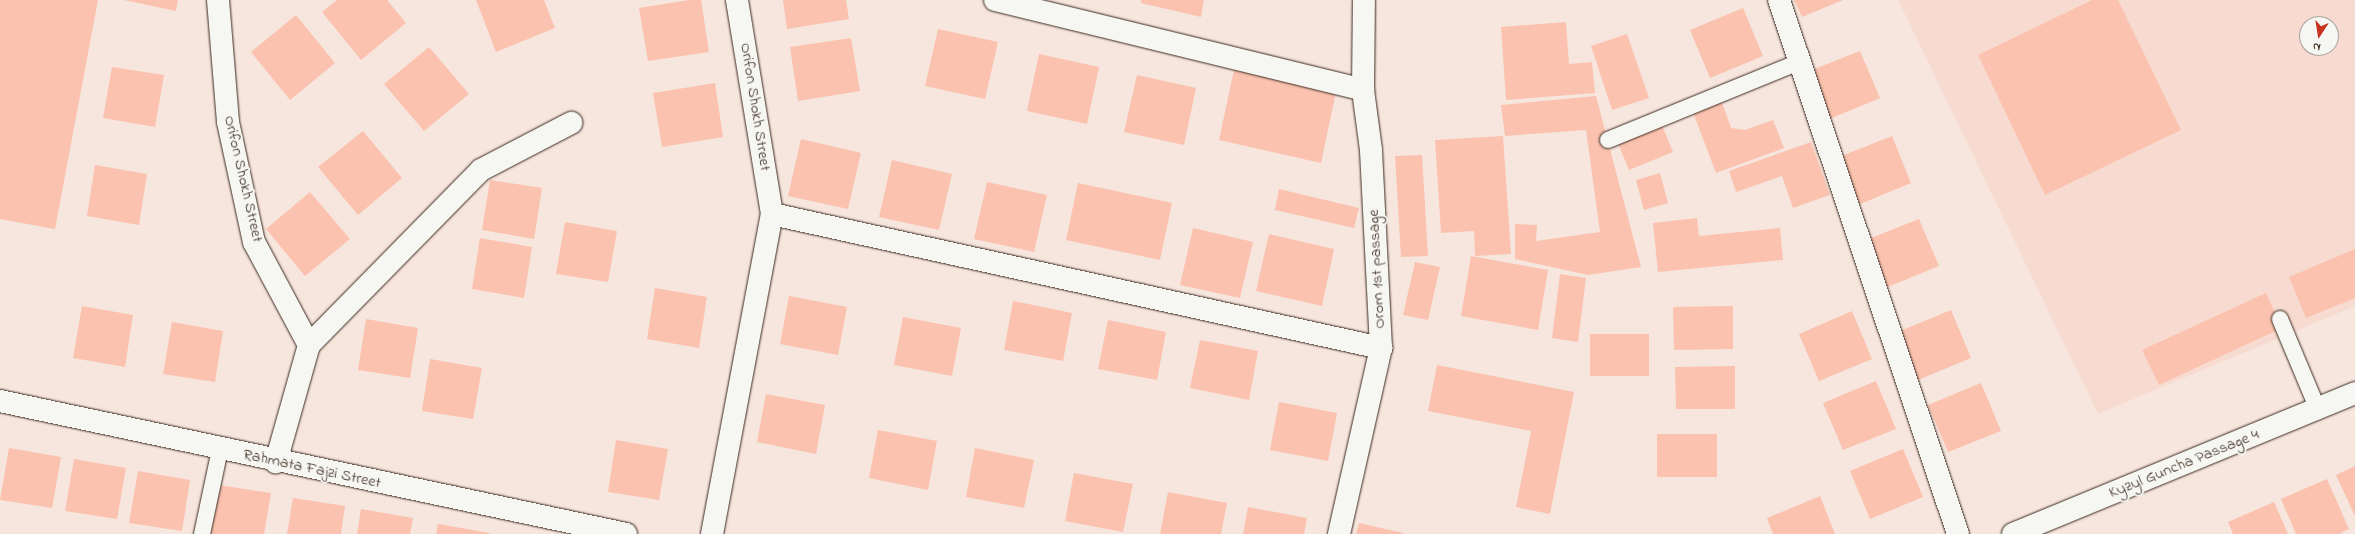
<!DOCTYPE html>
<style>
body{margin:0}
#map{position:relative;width:2355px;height:534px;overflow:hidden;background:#f7e6de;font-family:"Indie Flower",sans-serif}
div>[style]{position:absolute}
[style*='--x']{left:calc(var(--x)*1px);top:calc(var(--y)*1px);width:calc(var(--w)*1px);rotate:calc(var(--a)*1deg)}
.built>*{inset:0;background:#f8dbd0}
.building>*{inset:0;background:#fac2af}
.roads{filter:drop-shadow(0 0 1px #3b2a1e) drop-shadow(0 0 1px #3b2a1e)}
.lane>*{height:16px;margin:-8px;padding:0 8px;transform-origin:8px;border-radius:8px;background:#f6f6f2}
.street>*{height:22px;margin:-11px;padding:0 11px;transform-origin:11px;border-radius:11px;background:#f6f6f2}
.secondary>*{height:22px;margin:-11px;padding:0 11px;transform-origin:11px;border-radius:11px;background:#f6f6f2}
span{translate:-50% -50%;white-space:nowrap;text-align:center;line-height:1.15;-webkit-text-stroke:4px #f6f6f2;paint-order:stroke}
.street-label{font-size:16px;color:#3b2a1e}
.north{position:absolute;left:2299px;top:16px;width:40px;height:40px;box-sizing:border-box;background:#f6f6f2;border:1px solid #aba49d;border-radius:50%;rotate:192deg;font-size:11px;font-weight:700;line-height:16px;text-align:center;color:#3b2a1e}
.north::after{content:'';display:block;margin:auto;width:14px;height:18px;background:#c8321e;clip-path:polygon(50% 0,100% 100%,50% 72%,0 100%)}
</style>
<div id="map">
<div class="built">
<div style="clip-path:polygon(evenodd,1898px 0,2355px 0,2355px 306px,2098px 414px,1898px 0,2307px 24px,2331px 24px,2331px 48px,2307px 48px,2307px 24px)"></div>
</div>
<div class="building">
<div style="clip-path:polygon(0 0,98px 0,55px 229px,0 219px)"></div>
<div style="clip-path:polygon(124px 0,178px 0,176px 11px)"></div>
<div style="clip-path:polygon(337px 0,387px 0,406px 23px,361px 60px,322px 12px)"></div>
<div style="clip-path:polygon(476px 0,544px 0,555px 28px,496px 52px)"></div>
<div style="clip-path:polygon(689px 0,701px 0,709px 52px,648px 61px,639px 8px)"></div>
<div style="clip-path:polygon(783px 0,846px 0,849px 19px,787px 29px)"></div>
<div style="clip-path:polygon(1141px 0,1204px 0,1201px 17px,1141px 3px)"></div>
<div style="clip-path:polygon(1794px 0,1843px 0,1802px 17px)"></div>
<div style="clip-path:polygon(2092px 0,2118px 0,2181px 130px,2045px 195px,1978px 55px)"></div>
<div style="clip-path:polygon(1743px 8px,1763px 56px,1710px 78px,1690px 30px)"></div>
<div style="clip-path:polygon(296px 15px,335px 63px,290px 100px,251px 52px)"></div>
<div style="clip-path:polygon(1566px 22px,1569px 64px,1592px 62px,1595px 93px,1506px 100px,1501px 27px)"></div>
<div style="clip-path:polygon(938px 29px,998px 42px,985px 99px,925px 86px)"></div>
<div style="clip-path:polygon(1627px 34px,1649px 98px,1612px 110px,1591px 46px)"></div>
<div style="clip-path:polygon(851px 38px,860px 91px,798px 101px,790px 47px)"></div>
<div style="clip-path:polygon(429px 47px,469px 94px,424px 131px,384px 84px)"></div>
<div style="clip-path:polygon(1860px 51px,1880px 98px,1827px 120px,1807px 72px)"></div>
<div style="clip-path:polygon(1039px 54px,1099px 67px,1087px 124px,1027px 111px)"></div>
<div style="clip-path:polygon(112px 67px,164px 75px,155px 127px,103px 118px)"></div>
<div style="clip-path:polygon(1234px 70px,1336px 92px,1321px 163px,1219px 140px)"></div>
<div style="clip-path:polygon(1137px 75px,1196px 88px,1184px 145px,1124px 132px)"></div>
<div style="clip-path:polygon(715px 83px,723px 137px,662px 147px,653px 93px)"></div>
<div style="clip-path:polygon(1596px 96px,1641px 267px,1588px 275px,1515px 259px,1515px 224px,1537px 225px,1536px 241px,1600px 232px,1586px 130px,1505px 136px,1501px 105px)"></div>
<div style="clip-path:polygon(1720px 97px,1731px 128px,1745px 130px,1773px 120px,1784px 148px,1716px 173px,1691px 107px)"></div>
<div style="clip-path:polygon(1661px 123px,1673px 152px,1629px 170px,1617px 141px)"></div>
<div style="clip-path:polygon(363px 131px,402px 178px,358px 215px,318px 167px)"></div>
<div style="clip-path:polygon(1503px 136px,1511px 254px,1475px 256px,1474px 231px,1441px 233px,1435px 140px)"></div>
<div style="clip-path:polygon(1892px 136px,1911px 183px,1858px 205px,1839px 157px)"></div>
<div style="clip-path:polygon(801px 139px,861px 153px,848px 209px,788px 196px)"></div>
<div style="clip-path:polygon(1811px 142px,1830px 195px,1793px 208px,1782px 176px,1736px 192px,1729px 171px)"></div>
<div style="clip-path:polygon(1422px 155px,1428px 256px,1401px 257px,1395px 156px)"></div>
<div style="clip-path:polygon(892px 160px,952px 174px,939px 230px,879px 217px)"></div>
<div style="clip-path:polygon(95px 165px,147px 174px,139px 225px,87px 216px)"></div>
<div style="clip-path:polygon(1660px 173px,1668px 203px,1644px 210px,1636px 180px)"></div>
<div style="clip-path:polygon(490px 180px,542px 188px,534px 239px,482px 230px)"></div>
<div style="clip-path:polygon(987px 182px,1047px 195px,1034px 252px,974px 239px)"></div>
<div style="clip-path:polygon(1078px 183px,1172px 203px,1160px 260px,1066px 240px)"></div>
<div style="clip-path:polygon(1279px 189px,1359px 208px,1354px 228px,1275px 210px)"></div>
<div style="clip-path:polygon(310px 192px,350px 239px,305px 276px,266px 229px)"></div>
<div style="clip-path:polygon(1697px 218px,1699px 236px,1780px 228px,1783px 260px,1658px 272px,1653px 223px)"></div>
<div style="clip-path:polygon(1919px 219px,1939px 266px,1885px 288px,1866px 240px)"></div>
<div style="clip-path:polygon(565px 222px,617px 231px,608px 282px,556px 274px)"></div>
<div style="clip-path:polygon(1193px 228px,1253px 242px,1240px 298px,1180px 285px)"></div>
<div style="clip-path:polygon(1269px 234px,1334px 249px,1322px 306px,1256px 291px)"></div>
<div style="clip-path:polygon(480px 238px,532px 247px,524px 298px,472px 289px)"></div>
<div style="clip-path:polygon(2355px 249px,2355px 298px,2306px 318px,2289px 277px)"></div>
<div style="clip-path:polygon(1471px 256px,1548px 270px,1538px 330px,1461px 316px)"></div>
<div style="clip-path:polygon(1415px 262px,1440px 267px,1428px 320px,1403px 315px)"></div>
<div style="clip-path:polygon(1560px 274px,1586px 278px,1578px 342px,1552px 338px)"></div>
<div style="clip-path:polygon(655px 288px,707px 297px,699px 348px,647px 339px)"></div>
<div style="clip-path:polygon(2266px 293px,2282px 328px,2159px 385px,2142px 350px)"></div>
<div style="clip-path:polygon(789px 296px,847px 307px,838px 355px,780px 344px)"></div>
<div style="clip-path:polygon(1013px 301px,1072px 313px,1063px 361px,1004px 350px)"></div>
<div style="clip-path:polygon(82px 306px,133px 315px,125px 367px,73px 358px)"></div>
<div style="clip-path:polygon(1733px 306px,1733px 349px,1674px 350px,1673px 307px)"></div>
<div style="clip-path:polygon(1951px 310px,1971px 358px,1918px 380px,1898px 332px)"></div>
<div style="clip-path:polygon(1852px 311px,1872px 359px,1819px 381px,1799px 334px)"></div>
<div style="clip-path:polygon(903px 317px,961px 328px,952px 376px,894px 365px)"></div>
<div style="clip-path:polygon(366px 319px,418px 328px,410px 378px,358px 370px)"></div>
<div style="clip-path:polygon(1108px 320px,1166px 332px,1157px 380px,1098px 369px)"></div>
<div style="clip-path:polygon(172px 322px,223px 331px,215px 382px,163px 374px)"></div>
<div style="clip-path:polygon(1590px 334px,1649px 334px,1649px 376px,1590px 376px)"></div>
<div style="clip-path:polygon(1200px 340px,1258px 351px,1249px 400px,1190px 388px)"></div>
<div style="clip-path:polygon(430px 359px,482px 368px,473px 419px,422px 411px)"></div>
<div style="clip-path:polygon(1437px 365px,1574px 392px,1550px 514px,1516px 507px,1531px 431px,1428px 411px)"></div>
<div style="clip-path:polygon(1735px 366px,1735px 409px,1676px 409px,1675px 367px)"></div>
<div style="clip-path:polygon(1876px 381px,1896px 429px,1843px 450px,1823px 403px)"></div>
<div style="clip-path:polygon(1981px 383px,2001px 431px,1948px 452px,1928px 405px)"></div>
<div style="clip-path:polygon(766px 394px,825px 405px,816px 454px,757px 442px)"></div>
<div style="clip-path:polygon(1279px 402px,1337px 413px,1328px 461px,1270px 450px)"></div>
<div style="clip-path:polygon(878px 430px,937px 441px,928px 490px,869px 478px)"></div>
<div style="clip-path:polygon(1657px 434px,1717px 434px,1717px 477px,1657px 477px)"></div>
<div style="clip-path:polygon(616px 440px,668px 449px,659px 500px,608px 492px)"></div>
<div style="clip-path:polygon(9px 448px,61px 457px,52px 508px,0 500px)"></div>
<div style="clip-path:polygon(975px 448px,1034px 460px,1024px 508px,966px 497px)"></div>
<div style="clip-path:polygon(1903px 449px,1923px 497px,1870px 519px,1850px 471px)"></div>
<div style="clip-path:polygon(74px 459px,126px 468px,117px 519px,65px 511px)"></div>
<div style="clip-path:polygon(2355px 466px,2355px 516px,2336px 475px)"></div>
<div style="clip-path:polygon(138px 471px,190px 480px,182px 531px,129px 523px)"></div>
<div style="clip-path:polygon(1074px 473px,1133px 484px,1123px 532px,1065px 521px)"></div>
<div style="clip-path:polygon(2327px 479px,2349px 529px,2339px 534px,2296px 534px,2281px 499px)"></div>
<div style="clip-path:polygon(219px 485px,271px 493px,264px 534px,211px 534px)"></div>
<div style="clip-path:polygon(1168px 492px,1227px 503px,1221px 534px,1160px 534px)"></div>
<div style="clip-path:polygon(1820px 496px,1835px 534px,1773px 534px,1767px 518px)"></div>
<div style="clip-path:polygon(293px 498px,345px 506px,341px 534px,287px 534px)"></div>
<div style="clip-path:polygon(2274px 502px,2288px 534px,2233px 534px,2228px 522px)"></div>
<div style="clip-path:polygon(1248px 507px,1307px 518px,1304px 534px,1243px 534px)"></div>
<div style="clip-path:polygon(361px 509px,413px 518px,410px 534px,357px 534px)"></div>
<div style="clip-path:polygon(1359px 523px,1403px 533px,1403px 534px,1356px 534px)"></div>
<div style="clip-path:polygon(438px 524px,490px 533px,489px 534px,436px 534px)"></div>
</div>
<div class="roads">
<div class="lane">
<div style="--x:1608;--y:140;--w:206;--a:-22.2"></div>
<div style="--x:2280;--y:319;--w:99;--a:67.3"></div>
<div style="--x:202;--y:534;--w:87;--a:-78"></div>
</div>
<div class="street">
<div style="--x:218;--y:0;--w:122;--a:85.3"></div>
<div style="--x:228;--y:122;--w:123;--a:77.8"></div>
<div style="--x:254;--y:242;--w:117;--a:61.9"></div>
<div style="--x:309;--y:345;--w:122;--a:105.8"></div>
<div style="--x:995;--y:0;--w:379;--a:13.7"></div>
<div style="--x:1779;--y:0;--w:563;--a:71.47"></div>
<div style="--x:772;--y:214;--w:624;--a:12.41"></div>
<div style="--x:309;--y:345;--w:245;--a:-45.5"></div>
<div style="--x:481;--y:170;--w:102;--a:-27.6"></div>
<div style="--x:712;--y:534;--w:326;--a:-79.4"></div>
<div style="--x:772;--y:214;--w:217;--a:-99.3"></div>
<div style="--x:1339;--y:534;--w:191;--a:-77.3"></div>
<div style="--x:1381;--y:348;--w:198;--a:-92.9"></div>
<div style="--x:1371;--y:150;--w:61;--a:-97.6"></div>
<div style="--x:1363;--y:90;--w:90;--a:-89.4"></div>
</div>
<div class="secondary">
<div style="--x:0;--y:401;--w:640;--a:11.99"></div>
<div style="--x:2013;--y:534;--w:370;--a:-22.4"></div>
</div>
</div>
<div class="street-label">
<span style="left:755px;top:107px;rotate:81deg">Orifon Shokh Street</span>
<span style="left:243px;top:179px;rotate:77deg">Orifon Shokh Street</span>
<span style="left:1377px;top:269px;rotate:-93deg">Orom 1st passage</span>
<span style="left:2184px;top:464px;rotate:-22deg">Kyzyl Guncha Passage 4</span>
<span style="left:312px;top:469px;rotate:12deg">Rahmata Fajzi Street</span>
</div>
<div class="north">N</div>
</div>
